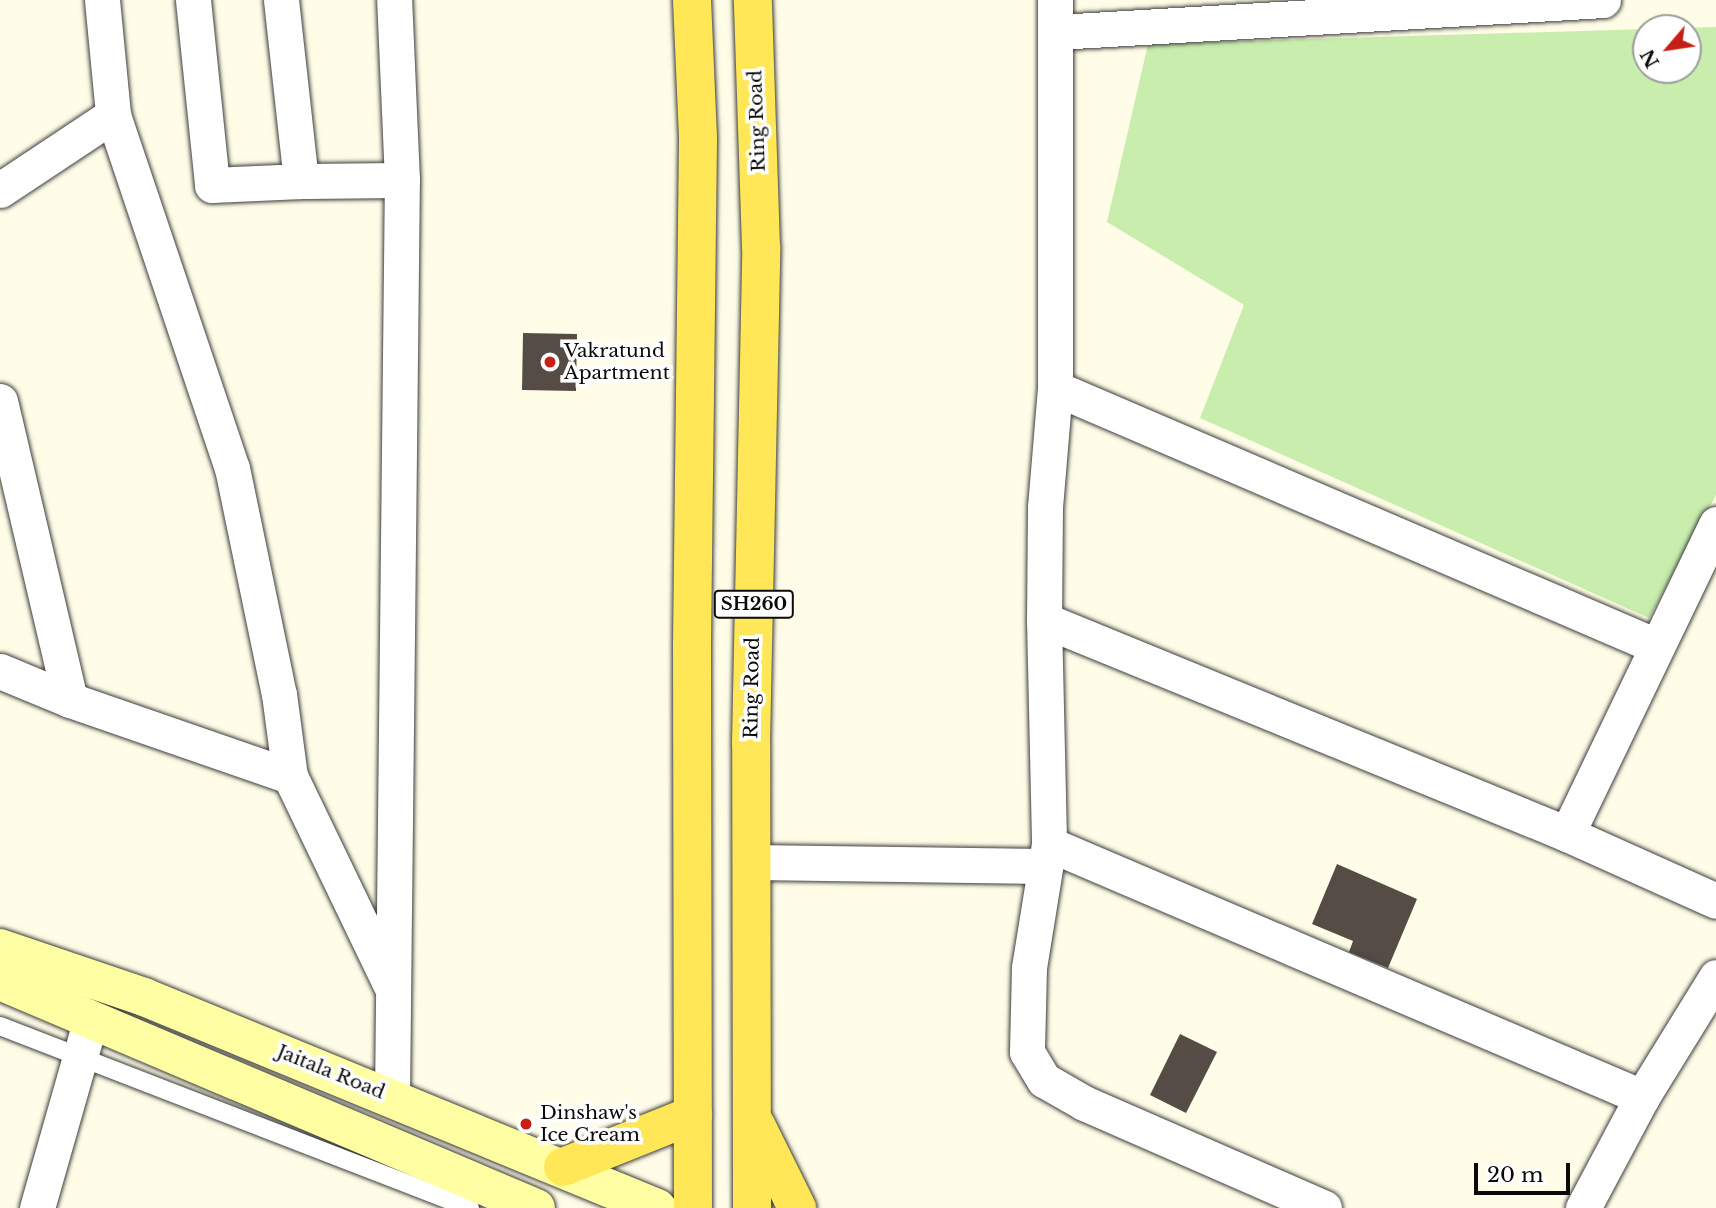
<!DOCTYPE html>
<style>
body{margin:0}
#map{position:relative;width:1716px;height:1208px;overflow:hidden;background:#fffde7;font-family:"Libre Baskerville",serif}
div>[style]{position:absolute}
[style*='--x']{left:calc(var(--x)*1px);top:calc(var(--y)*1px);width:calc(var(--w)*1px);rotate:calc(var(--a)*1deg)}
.green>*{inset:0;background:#c8edad}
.building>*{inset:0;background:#544c45}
.roads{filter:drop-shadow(0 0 2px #3d3d3d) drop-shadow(0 0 2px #3d3d3d)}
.service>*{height:18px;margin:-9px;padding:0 9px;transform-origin:9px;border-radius:9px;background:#fff}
.minor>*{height:35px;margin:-17.5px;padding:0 17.5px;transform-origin:17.5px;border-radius:17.5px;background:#fff}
.secondary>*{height:38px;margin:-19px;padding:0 19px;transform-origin:19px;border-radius:19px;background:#fffea2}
.primary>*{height:38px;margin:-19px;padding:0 19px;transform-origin:19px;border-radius:19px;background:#ffe757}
.dots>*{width:19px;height:19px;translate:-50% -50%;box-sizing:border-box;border:4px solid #fff;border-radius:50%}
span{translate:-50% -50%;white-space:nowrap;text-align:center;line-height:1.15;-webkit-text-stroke:7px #fff;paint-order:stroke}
.shield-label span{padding:2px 5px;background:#fff;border:2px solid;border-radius:5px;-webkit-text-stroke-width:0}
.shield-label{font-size:18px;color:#0a0a0a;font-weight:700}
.street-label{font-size:19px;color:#0a0a0a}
.poi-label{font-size:19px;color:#0a0a0a}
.left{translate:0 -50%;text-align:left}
.north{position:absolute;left:1632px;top:14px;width:70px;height:70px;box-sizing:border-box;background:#fff;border:2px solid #9d9d9d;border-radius:50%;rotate:241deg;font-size:19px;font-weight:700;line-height:28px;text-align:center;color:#0a0a0a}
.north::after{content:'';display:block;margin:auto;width:24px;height:32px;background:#c71e15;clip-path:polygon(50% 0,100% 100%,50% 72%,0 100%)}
.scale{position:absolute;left:1474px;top:1163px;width:96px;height:32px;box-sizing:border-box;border:4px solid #0a0a0a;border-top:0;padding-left:9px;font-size:21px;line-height:24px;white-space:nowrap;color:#0a0a0a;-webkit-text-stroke:5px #fff;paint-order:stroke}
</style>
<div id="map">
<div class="green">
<div style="clip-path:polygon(1716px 27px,1716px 495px,1649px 618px,1200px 418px,1244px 305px,1107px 222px,1148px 44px,1646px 29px,1646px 70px,1688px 70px,1688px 28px,1679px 28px)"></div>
</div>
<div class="building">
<div style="clip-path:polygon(523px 333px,577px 334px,576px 391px,522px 390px)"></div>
<div style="clip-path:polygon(1337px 864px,1417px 899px,1388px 968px,1349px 952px,1353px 941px,1312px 924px)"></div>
<div style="clip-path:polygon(1180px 1034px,1217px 1052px,1186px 1113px,1150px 1095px)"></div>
</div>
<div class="roads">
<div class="service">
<div style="--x:0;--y:1026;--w:504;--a:21.17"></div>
</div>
<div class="minor">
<div style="--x:102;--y:0;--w:116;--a:84.5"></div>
<div style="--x:113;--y:115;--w:373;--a:71.4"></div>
<div style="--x:232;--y:468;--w:231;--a:78.3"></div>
<div style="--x:279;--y:694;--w:83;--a:82.4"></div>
<div style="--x:290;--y:776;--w:231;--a:64.3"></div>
<div style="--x:193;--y:0;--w:186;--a:84.1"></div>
<div style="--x:212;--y:185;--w:89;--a:-2.6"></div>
<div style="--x:281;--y:0;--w:182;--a:83.7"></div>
<div style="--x:301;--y:181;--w:101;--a:-0.6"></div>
<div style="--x:1055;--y:0;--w:388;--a:90"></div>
<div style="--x:1055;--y:388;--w:119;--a:94.8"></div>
<div style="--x:1045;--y:507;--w:113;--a:90.5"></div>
<div style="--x:1044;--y:620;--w:224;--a:88.7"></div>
<div style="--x:1049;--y:844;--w:126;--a:99.2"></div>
<div style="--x:1029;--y:968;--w:84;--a:91.4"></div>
<div style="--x:1027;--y:1052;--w:33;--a:59"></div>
<div style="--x:1044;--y:1080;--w:46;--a:29.9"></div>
<div style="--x:1084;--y:1103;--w:262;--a:23.6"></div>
<div style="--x:1057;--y:32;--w:547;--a:-3.35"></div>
<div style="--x:0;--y:190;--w:136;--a:-33.6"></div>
<div style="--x:1055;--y:388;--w:652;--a:23.22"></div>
<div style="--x:0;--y:401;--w:307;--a:76.8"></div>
<div style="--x:1044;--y:620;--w:565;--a:22.25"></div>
<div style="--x:1567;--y:834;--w:344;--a:-64.3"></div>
<div style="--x:0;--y:671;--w:76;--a:22.5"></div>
<div style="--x:70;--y:700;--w:233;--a:19.1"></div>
<div style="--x:1567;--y:834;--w:163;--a:24.2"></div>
<div style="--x:1049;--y:844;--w:645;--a:23.11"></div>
<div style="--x:751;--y:862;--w:294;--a:0.8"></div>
<div style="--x:392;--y:1097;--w:917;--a:-89.38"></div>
<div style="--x:402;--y:180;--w:180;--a:-92.5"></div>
<div style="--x:37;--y:1208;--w:197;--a:-74.1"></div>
<div style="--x:1583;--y:1208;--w:126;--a:-62"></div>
<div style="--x:1642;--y:1097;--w:141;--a:-58.3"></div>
</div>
<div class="secondary">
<div style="--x:0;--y:948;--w:152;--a:18.8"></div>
<div style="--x:144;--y:997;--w:555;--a:22.36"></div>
<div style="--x:0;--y:981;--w:582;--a:22.95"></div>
</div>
<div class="primary">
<div style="--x:692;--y:0;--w:139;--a:87.5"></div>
<div style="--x:698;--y:139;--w:506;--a:90.68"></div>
<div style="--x:692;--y:645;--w:563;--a:89.9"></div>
<div style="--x:756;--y:1125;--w:93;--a:63.7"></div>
<div style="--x:563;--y:1167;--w:140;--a:-21.8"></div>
<div style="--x:752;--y:1208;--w:465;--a:-90.1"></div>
<div style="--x:751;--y:743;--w:496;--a:-88.8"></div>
<div style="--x:761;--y:247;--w:247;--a:-91.9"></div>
</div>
</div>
<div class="dots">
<div style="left:550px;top:362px;background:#c71e15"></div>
<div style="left:526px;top:1124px;background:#c71e15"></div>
</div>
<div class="shield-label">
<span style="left:754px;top:604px">SH260</span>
</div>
<div class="street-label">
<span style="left:757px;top:121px;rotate:-92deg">Ring Road</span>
<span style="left:752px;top:688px;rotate:-89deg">Ring Road</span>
<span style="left:331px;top:1072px;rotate:22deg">Jaitala Road</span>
</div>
<div class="poi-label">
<span class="left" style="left:564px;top:362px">Vakratund<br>Apartment</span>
<span class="left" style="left:540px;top:1124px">Dinshaw's<br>Ice Cream</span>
</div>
<div class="north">N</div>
<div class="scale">20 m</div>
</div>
